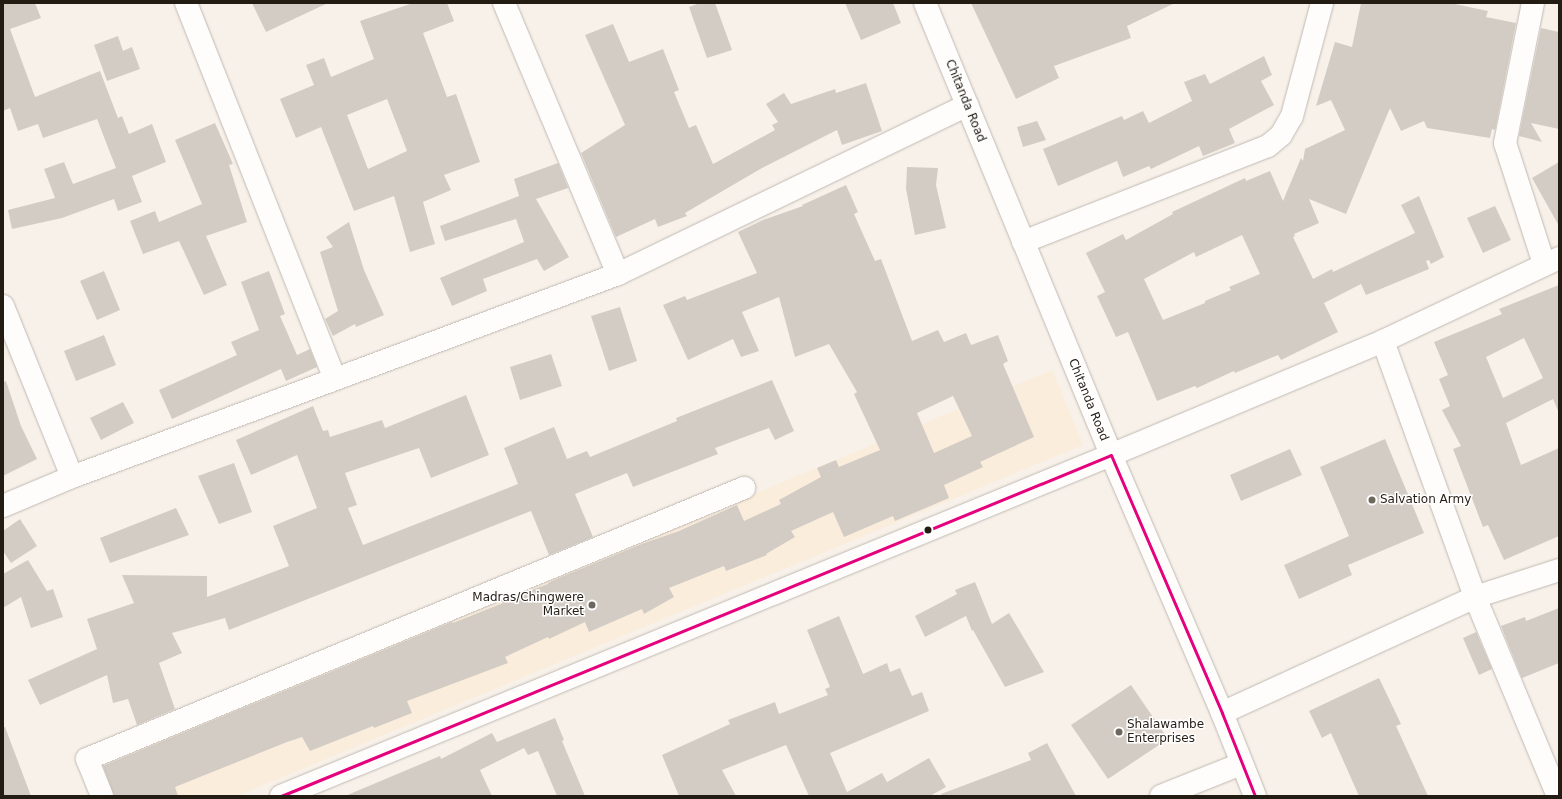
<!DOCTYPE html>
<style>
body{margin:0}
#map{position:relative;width:1562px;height:799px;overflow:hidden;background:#f8f1ea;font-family:"DejaVu Sans",sans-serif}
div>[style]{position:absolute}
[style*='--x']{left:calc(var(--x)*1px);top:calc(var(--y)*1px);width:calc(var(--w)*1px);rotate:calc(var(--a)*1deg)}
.built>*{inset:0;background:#faeddc}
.building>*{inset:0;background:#d3ccc5}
.roads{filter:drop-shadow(0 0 1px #bfb9b2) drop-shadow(0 0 1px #bfb9b2)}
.minor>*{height:22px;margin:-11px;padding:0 11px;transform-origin:11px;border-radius:11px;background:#fefdfc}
.tertiary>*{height:22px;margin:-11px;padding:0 11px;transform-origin:11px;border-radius:11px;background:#fefdfc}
.bus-1>*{height:3px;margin:-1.5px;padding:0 1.5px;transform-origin:1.5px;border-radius:1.5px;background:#e5007d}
.dots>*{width:11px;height:11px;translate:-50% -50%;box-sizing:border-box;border:2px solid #fff;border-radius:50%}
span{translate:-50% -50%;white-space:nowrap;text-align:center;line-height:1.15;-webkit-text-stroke:3px #fff;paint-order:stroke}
.street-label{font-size:12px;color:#231c13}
.poi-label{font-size:12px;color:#231c13}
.left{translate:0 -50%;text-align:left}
.right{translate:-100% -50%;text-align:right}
.frame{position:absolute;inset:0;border:4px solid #231c13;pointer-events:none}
</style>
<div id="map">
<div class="built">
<div style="clip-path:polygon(1052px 370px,1083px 445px,237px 796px,117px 796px,102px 765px)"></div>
</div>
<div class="building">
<div style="clip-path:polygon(3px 3px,35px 3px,41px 18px,10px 29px,35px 97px,100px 71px,118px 118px,122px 116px,129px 134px,152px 124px,166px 162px,132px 176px,142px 202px,118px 211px,114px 199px,62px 218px,12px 229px,8px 210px,55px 198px,44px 169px,64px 162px,73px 184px,116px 168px,97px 119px,43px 138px,38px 124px,18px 131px,10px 108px,3px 111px)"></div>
<div style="clip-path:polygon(252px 3px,328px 3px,266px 32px)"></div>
<div style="clip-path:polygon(evenodd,413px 3px,447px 3px,454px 21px,423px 33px,447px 97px,456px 94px,480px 162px,444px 175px,451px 190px,423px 202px,435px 244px,410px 252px,394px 196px,354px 211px,321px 127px,296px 138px,280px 99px,314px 85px,306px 65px,324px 58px,331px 77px,374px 59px,360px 21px,413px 3px,387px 99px,407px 151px,368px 169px,347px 115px,387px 99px)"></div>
<div style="clip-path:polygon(700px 3px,715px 3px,732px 50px,707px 58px,689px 7px)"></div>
<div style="clip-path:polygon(845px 3px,893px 3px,901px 23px,861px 40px)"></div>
<div style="clip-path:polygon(971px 3px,1175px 3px,1127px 26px,1131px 38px,1054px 66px,1059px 78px,1016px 99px)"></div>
<div style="clip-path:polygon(evenodd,1361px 3px,1450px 3px,1488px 11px,1486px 17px,1516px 23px,1495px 130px,1492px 129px,1490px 138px,1427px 128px,1424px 121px,1401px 131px,1390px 108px,1346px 214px,1309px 199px,1319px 223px,1294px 234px,1295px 236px,1293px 237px,1313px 279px,1332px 269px,1333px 272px,1415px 233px,1401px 205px,1419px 196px,1444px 257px,1431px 264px,1429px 260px,1426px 261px,1429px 269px,1366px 295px,1361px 284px,1324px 303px,1338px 332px,1281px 360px,1278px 355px,1235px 373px,1234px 371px,1197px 388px,1195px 386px,1157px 401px,1128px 332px,1116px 337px,1097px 296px,1105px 292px,1086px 253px,1123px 234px,1126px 240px,1173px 214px,1172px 212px,1245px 178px,1246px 181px,1270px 171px,1283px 201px,1301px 158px,1303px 161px,1305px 149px,1345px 130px,1331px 100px,1316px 106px,1335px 42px,1352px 47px,1361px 3px,1242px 235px,1260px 274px,1229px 287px,1231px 290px,1205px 301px,1205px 303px,1163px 320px,1144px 279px,1194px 252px,1196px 257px,1242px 235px)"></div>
<div style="clip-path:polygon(613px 24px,629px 62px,663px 49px,679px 90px,674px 92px,689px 128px,696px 125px,713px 164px,775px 130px,772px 125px,778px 122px,766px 104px,784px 93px,791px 104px,835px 89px,836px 93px,866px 83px,882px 131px,842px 145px,837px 130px,762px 168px,685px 213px,687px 216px,658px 227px,655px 219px,616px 237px,581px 153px,625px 125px,585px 35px)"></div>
<div style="clip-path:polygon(1541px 28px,1559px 32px,1559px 129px,1531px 123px,1542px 142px,1519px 136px)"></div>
<div style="clip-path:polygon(118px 36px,123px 51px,132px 47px,140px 69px,107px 81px,94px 45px)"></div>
<div style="clip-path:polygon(1264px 56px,1272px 75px,1261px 81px,1274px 105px,1229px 129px,1235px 143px,1203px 156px,1199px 146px,1151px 169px,1149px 166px,1123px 177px,1117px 161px,1058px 186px,1043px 149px,1122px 116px,1124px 120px,1143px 111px,1149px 123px,1192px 101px,1184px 82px,1205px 74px,1210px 84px)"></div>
<div style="clip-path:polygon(1037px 121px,1046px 140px,1023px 147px,1017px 127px)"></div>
<div style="clip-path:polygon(215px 123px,233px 164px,229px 165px,247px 222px,206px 236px,227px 285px,204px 295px,179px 241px,143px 254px,130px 221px,155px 211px,159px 222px,202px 204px,175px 140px)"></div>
<div style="clip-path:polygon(1559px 162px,1559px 226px,1532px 178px)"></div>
<div style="clip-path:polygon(558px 163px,568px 188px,536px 199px,569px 257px,544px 271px,537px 259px,483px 279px,487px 291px,452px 306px,440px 278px,524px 242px,516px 219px,445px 241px,440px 226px,519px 196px,514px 179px)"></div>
<div style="clip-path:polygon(907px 167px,938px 168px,936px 185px,946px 228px,915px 235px,906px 189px)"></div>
<div style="clip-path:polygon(evenodd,846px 185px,858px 212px,854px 214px,875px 261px,881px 259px,912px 341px,938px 330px,944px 342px,966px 333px,971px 345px,998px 335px,1008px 361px,1003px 364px,1034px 437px,980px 462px,983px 467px,944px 485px,949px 498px,895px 521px,893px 516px,844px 537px,833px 512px,791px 531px,795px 537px,766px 554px,767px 555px,726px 571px,724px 566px,669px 588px,674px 597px,644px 614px,642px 609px,589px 632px,585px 622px,549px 639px,548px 637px,505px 657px,508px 663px,407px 701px,412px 713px,374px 728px,373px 726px,310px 751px,302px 737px,287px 742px,175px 787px,178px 796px,114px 796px,103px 766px,452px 622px,453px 623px,503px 603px,502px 601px,548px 584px,548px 583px,559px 578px,642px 544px,679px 531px,737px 505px,744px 521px,781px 504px,779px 500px,821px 477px,817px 468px,836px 460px,839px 467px,880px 450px,854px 394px,857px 392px,829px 344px,795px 357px,779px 297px,742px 312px,759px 351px,741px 357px,733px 339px,688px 360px,663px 305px,685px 296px,687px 300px,757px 273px,738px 232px,763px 220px,803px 206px,802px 205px,846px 185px,953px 396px,972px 436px,934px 453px,917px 413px,953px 396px)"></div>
<div style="clip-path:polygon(1495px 206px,1511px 240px,1483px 253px,1467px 218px)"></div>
<div style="clip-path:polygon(349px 222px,364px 270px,384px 315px,356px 327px,355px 324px,333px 336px,325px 319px,338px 311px,320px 252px,333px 247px,326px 237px)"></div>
<div style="clip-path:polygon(104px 271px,120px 310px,97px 320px,80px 281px)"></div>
<div style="clip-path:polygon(269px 271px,285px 314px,280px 316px,297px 355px,310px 349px,317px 367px,286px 381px,281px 369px,172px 419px,159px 390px,237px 355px,231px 342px,259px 330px,241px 282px)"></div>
<div style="clip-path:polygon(evenodd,1559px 285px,1559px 413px,1553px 399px,1506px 423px,1521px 465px,1559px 448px,1559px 536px,1504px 560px,1488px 525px,1483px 527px,1453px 449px,1461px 446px,1442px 410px,1450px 406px,1439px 379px,1448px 375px,1434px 342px,1502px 314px,1499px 309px,1559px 285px,1524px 338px,1543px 378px,1503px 398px,1486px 357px,1524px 338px)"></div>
<div style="clip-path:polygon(620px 307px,637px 361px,609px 371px,591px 316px)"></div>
<div style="clip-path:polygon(104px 335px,116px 365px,76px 381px,64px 351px)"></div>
<div style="clip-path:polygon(551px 354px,562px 386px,520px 400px,510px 367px)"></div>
<div style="clip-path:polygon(772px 380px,794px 431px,775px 440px,769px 428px,715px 448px,718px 454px,633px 487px,627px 473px,575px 494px,593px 537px,549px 555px,531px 511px,229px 630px,225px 618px,172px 633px,182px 653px,159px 663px,175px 709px,137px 725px,128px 699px,113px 703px,107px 675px,40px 705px,28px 680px,97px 649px,87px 619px,134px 603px,122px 575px,207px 576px,207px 597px,289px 566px,273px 526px,317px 508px,297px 455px,251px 475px,236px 440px,313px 406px,323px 431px,328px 430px,330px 437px,382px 420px,385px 428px,466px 395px,489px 455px,431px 478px,419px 448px,345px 473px,357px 505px,348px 508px,363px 545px,518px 484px,504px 448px,554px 427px,567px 459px,587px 451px,590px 457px,677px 421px,676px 418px)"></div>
<div style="clip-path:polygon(6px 381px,21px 426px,37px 459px,3px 476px,3px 382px)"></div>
<div style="clip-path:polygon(123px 402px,134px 423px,101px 440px,90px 418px)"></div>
<div style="clip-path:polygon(1385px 439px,1424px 533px,1348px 565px,1352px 575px,1299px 599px,1284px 565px,1349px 536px,1320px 467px)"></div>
<div style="clip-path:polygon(1290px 449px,1302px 475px,1241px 501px,1230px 475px)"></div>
<div style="clip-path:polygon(234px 463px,252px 512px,219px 524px,198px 476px)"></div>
<div style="clip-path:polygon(176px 508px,189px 535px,110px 563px,100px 538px)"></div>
<div style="clip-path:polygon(20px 519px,37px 546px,11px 563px,3px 551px,3px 531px)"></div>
<div style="clip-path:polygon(28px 560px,47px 591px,53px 589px,63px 617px,31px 628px,21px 597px,3px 608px,3px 574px)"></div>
<div style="clip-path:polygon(975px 582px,992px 624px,1009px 613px,1044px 672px,1005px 687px,973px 630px,972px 631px,966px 616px,925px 637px,915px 616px,957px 594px,955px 590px)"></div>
<div style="clip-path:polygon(1559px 608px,1559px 663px,1522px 678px,1501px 626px,1525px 617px,1526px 621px)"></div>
<div style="clip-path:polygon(839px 616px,863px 674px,887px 663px,890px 672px,900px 668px,912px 696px,922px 692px,929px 711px,830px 753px,847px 792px,882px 773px,887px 782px,929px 758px,946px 787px,930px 796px,809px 796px,786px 745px,722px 770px,736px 796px,679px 796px,662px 755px,730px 724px,728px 720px,775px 702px,779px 714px,828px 695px,825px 689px,830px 687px,807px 630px)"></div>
<div style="clip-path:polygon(1476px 632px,1492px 669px,1479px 675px,1463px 638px)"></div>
<div style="clip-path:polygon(1379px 678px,1401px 724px,1396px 726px,1428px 796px,1359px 796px,1331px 733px,1322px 738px,1309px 711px)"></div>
<div style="clip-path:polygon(1131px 685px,1168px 739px,1108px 779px,1071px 725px)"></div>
<div style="clip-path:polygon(555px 718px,564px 740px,562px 741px,585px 796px,557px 796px,538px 751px,528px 755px,524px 748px,480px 770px,492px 796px,345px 796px,440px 756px,441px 759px,492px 733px,497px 742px)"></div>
<div style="clip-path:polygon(3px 727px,5px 727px,31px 796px,3px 796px)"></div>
<div style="clip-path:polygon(1047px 743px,1076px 796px,942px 796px,941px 794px,1031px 760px,1028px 753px)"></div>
</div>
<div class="roads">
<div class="minor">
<div style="--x:186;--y:3;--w:404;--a:68.4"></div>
<div style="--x:504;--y:3;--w:294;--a:67.2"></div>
<div style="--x:1533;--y:3;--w:143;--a:101.3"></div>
<div style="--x:1505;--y:143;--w:127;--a:72.1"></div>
<div style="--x:1023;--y:242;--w:263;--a:-21.4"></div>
<div style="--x:1268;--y:146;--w:17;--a:-40"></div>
<div style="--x:1281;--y:135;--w:22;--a:-60"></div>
<div style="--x:1292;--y:116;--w:117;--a:-75.1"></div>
<div style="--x:3;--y:306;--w:184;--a:68"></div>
<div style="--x:1383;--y:341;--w:272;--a:70.2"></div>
<div style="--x:1475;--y:597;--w:216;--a:67.4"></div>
<div style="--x:1111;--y:455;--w:295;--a:-22.7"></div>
<div style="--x:1383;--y:341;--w:195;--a:-25.2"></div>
<div style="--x:3;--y:506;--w:75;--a:-22.8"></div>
<div style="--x:72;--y:477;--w:583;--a:-20.39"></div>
<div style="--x:618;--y:274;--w:388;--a:-25.8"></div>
<div style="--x:1222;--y:713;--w:278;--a:-24.6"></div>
<div style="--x:1475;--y:597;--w:88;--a:-17.8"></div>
<div style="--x:102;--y:796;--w:40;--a:-112"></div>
<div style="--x:87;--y:759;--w:711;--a:-22.42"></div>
<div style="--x:1161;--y:796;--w:86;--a:-21.8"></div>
</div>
<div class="tertiary">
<div style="--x:925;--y:3;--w:489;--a:67.6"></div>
<div style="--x:1111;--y:455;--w:281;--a:66.7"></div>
<div style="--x:1222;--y:713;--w:89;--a:68.3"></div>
<div style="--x:281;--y:796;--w:897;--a:-22.33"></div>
</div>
</div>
<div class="bus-1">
<div style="--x:1111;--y:455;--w:281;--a:66.7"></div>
<div style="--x:1222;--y:713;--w:89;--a:68.3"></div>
<div style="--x:281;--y:796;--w:897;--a:-22.33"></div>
</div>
<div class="dots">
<div style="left:1372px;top:500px;background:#6e675e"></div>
<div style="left:928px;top:530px;background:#231c13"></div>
<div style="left:592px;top:605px;background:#6e675e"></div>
<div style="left:1119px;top:732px;background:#6e675e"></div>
</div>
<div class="street-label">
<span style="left:965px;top:101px;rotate:68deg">Chitanda Road</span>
<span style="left:1088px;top:400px;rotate:68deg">Chitanda Road</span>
</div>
<div class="poi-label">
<span class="left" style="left:1380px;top:500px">Salvation Army</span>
<span class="right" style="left:584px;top:605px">Madras/Chingwere<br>Market</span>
<span class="left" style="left:1127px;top:732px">Shalawambe<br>Enterprises</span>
</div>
<div class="frame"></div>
</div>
